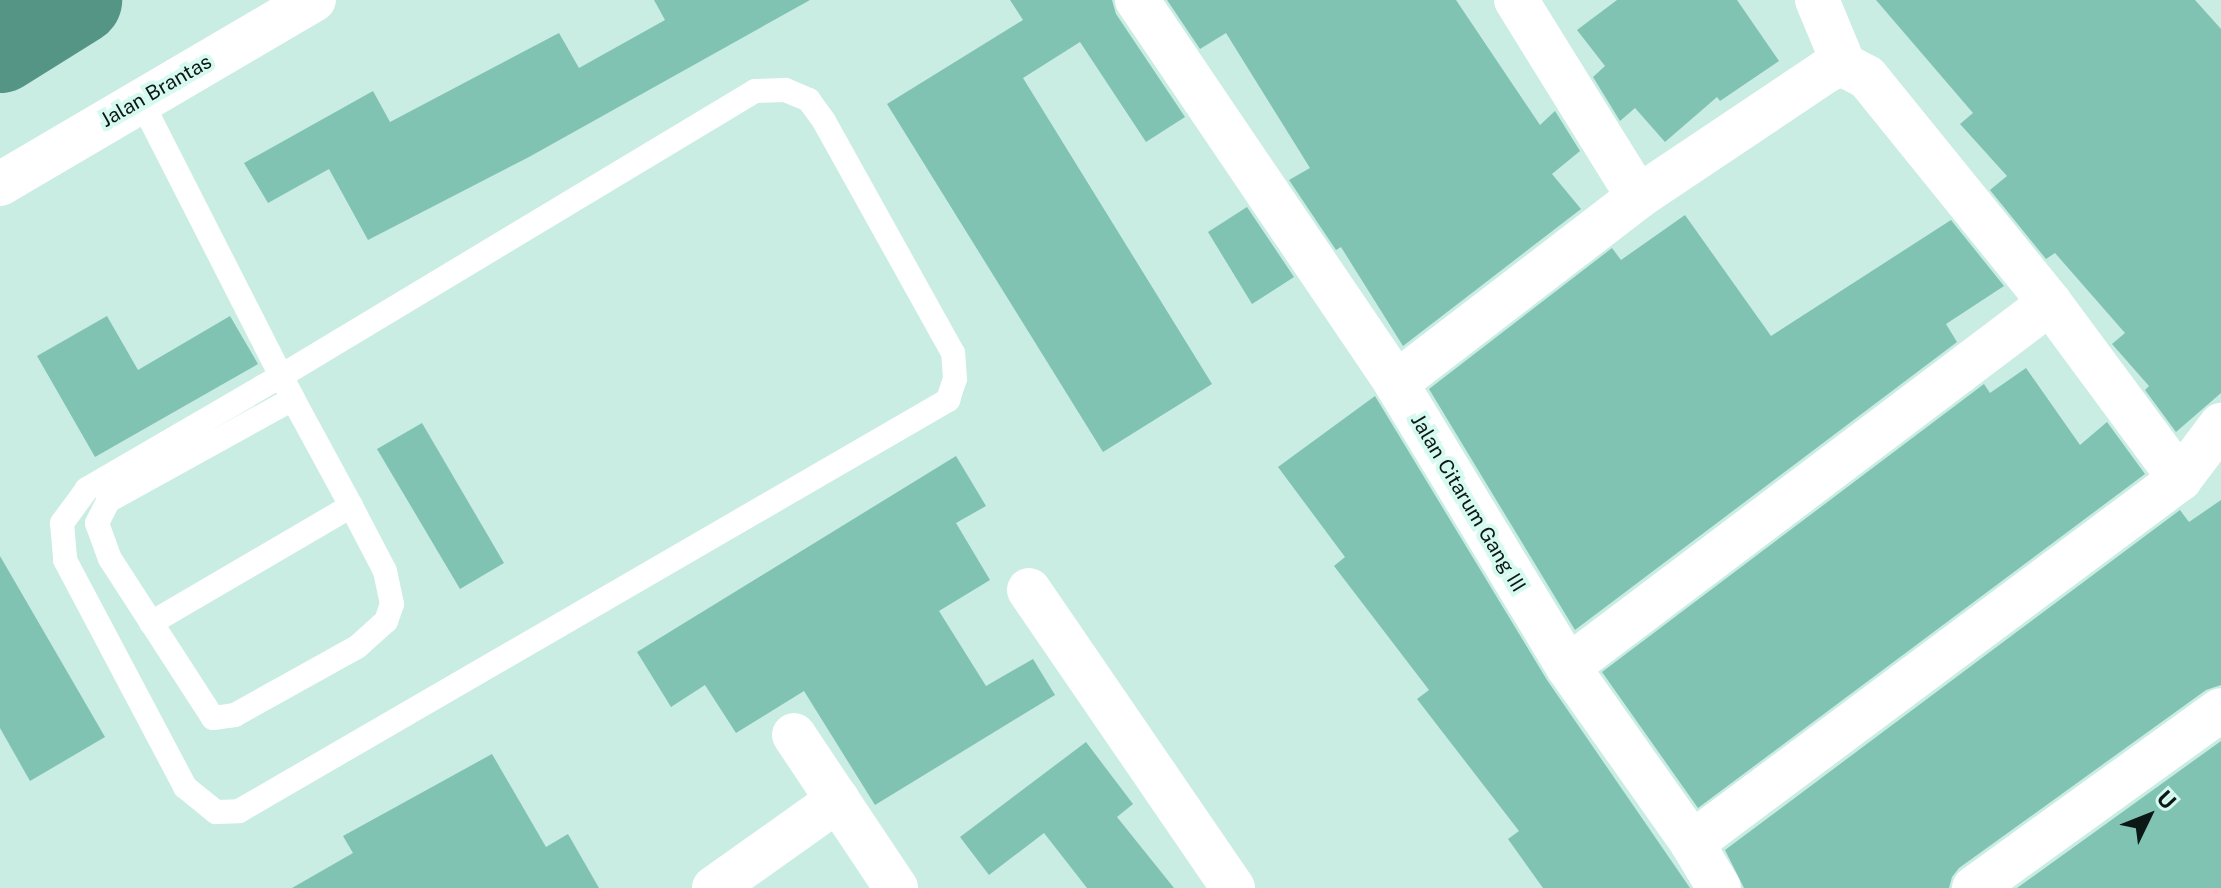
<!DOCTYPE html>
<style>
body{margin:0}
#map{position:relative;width:2221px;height:888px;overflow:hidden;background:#c9ece3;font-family:"Public Sans",sans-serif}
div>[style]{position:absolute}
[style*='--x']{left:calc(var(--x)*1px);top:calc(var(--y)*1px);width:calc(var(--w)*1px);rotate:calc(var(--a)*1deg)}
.river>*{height:90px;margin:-45px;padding:0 45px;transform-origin:45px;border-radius:45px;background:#549586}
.building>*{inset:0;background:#81c3b3}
.lane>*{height:24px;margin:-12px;padding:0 12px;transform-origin:12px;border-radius:12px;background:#fff}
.street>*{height:44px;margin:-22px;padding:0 22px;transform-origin:22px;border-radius:22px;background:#fff}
.secondary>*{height:44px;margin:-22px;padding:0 22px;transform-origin:22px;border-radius:22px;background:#fff}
span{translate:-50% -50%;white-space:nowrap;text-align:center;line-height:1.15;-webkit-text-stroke:8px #d6faf0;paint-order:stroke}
.street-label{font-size:20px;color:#0b1815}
.north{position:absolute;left:2109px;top:776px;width:80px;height:80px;-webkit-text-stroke:6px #d6faf0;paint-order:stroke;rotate:47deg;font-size:22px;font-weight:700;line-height:32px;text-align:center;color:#0b1815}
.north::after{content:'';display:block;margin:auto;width:28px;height:36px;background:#0b1815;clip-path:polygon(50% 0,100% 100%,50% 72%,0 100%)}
</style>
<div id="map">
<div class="river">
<div style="--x:0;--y:48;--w:91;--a:-31.9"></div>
</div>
<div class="building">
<div style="clip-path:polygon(654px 0,810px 0,529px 157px,368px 240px,329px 169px,268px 203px,244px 163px,373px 91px,390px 122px,559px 33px,579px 68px,665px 20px)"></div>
<div style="clip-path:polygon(1010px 0,1112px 0,1116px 14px,1185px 117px,1146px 142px,1080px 42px,1023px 78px,1212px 384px,1103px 452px,887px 104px,1023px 20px)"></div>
<div style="clip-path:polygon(1167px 0,1456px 0,1540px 125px,1555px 111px,1580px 151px,1552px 174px,1581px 209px,1403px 346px,1341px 247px,1336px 250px,1289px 180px,1310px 168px,1226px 33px,1200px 49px)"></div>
<div style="clip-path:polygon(1617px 0,1737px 0,1779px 61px,1720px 101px,1717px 97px,1665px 142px,1635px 108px,1620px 121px,1593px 77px,1605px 66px,1577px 30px)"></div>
<div style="clip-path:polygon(1876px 0,2195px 0,2221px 29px,2221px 393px,2176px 432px,2145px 390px,2149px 386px,2112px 344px,2125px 333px,2055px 253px,2046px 259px,1990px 190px,2007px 176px,1960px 124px,1973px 113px)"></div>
<div style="clip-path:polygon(1247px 207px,1294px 277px,1252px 304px,1208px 232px)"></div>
<div style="clip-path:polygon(1685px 215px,1771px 336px,1951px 220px,2004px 286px,1946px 324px,1957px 342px,1575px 630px,1429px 389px,1612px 248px,1621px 260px)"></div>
<div style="clip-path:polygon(107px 316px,138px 370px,230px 316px,258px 364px,95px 457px,37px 356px)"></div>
<div style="clip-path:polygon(2026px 368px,2080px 445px,2107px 422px,2145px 474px,1698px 808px,1602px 672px,1984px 384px,1990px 393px)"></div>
<div style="clip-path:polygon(1375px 396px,1547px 680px,1690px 888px,1543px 888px,1508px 839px,1519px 831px,1417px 699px,1429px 690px,1334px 566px,1345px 557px,1278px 467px)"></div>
<div style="clip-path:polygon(422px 423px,504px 563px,460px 589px,377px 449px)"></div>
<div style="clip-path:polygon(956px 456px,986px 506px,956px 523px,990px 580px,939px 611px,986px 686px,1033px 659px,1055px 695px,875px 805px,804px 691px,736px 733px,705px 685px,671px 707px,637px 652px)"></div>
<div style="clip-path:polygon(2221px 500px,2221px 685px,2206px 690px,1959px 868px,1952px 877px,1949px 888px,1744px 888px,1725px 850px,2180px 510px,2189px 522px)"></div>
<div style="clip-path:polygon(0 556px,105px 737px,30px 781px,0 728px)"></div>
<div style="clip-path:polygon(2221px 741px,2221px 888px,2017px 888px)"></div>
<div style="clip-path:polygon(1086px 742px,1133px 804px,1117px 817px,1174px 888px,1087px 888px,1044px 833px,989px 875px,960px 837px)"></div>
<div style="clip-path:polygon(492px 754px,546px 847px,568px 834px,599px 888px,292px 888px,353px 853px,343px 836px)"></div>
</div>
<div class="lane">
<div style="--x:140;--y:99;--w:311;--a:63"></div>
<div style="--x:281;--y:376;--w:225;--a:149.8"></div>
<div style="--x:87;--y:489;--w:42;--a:126.3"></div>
<div style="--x:62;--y:523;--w:37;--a:85"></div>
<div style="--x:65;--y:560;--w:257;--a:62.1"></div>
<div style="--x:185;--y:787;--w:40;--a:39"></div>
<div style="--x:216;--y:812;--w:23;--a:-2"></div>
<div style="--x:239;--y:811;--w:820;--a:-30.1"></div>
<div style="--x:948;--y:400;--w:22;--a:-72"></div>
<div style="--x:955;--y:379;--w:26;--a:-94"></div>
<div style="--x:953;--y:353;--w:265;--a:-119.1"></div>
<div style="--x:824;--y:121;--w:26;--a:-126"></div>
<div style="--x:809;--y:100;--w:26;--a:-157"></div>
<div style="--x:785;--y:90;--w:30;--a:178"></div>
<div style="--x:755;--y:91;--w:553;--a:148.98"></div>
<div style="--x:281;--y:376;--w:26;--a:62"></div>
<div style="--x:293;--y:399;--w:122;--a:61.5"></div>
<div style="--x:351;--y:506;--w:73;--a:62.4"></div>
<div style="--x:385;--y:571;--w:34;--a:78"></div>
<div style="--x:392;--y:604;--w:18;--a:109"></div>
<div style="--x:386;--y:621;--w:39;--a:138"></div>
<div style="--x:357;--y:647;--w:140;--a:150.9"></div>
<div style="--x:235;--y:715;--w:22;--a:172"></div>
<div style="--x:213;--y:718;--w:189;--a:-122.9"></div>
<div style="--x:110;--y:559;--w:38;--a:-110"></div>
<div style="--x:97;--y:523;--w:25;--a:-63"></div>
<div style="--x:108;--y:501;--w:211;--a:-28.9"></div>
<div style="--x:151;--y:623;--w:232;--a:-30.3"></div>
</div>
<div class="street">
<div style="--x:1137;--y:0;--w:462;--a:55.9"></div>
<div style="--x:1396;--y:383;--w:332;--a:58.8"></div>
<div style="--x:1568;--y:667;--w:215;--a:54.8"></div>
<div style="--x:1692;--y:843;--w:52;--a:59"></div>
<div style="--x:1516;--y:0;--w:232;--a:58.2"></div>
<div style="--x:1817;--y:0;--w:70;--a:67.4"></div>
<div style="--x:1396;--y:383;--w:305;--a:-37.5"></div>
<div style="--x:1638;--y:197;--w:230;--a:-33.8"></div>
<div style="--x:1829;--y:69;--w:16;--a:-15"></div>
<div style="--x:1844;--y:65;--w:26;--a:28"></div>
<div style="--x:1867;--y:77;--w:291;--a:51"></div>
<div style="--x:2050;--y:303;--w:219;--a:53.5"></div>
<div style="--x:2180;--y:479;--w:68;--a:-52.8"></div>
<div style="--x:1029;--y:590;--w:361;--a:55.6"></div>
<div style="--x:1568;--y:667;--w:604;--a:-37.06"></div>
<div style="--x:794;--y:735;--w:184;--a:56.3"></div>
<div style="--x:1692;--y:843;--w:609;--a:-36.72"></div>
<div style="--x:714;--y:888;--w:152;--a:-35.4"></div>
<div style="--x:1974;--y:888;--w:304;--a:-35.8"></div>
</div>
<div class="secondary">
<div style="--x:0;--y:184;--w:364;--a:-30.4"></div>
</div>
<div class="street-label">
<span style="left:156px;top:91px;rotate:-30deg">Jalan Brantas</span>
<span style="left:1468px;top:503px;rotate:59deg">Jalan Citarum Gang III</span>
</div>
<div class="north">U</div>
</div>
